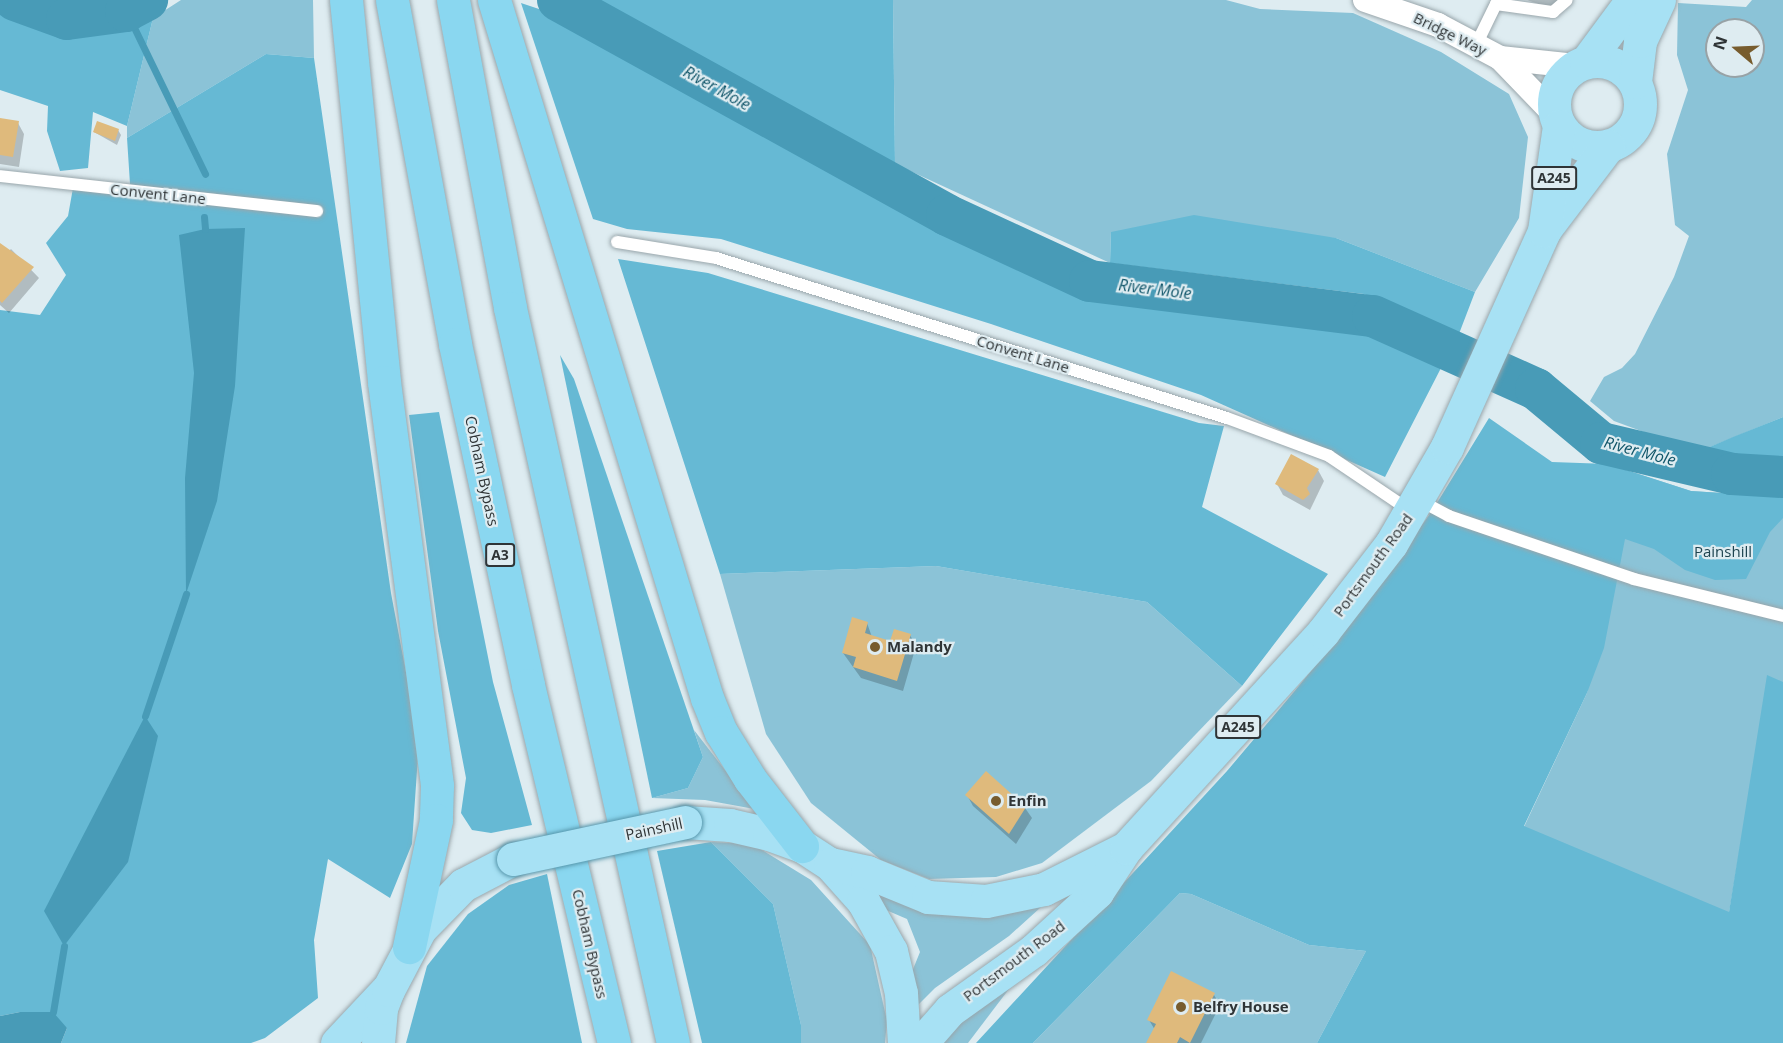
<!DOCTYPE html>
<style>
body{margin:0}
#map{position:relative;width:1783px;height:1043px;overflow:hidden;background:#deecf1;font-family:"Open Sans",sans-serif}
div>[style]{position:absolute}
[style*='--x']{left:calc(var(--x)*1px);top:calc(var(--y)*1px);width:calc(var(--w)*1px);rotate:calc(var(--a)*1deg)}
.green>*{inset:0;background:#8bc3d7}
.forest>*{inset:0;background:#66b9d4}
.water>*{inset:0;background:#489bb7}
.shadow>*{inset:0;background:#0003}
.stream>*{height:7px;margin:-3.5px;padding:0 3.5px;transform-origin:3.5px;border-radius:3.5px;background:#489bb7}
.river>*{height:42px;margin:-21px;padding:0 21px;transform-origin:21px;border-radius:21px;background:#489bb7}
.building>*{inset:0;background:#dfba7c}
.roads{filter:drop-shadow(0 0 2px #99a6ab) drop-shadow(0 0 2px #99a6ab)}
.service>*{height:12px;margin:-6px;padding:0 6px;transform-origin:6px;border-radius:6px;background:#fff}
.minor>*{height:24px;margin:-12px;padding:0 12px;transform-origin:12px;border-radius:12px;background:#fff}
.primary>*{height:33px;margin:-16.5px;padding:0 16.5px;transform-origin:16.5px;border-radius:16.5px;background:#a7e1f4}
.primary>.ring{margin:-16.5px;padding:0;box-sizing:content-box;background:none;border:33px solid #a7e1f4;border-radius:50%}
.trunk>*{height:33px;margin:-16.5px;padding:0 16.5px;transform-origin:16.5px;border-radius:16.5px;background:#8ad7f0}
.bridges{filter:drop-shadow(0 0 2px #5797ac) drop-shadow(0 0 2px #5797ac)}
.primary-bridge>*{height:33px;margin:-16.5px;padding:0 16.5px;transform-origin:16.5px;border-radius:16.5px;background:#a7e1f4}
.dots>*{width:16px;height:16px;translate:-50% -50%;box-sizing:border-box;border:3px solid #deecf1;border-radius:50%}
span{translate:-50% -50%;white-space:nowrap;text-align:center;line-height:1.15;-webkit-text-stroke:4.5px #deecf1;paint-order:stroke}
.shield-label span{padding:2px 4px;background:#deecf1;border:2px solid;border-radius:4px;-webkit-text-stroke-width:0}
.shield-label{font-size:14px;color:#2f3436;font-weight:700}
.street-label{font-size:15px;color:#2f3436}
.park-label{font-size:15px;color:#1e4450}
.poi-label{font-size:15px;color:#2f3436;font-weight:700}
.left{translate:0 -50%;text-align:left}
.water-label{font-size:16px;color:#11566a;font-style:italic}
.north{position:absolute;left:1705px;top:18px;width:60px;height:60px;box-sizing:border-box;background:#deecf1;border:2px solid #98a2a6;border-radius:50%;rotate:289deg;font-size:16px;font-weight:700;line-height:24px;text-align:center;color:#2f3436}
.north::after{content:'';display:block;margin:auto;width:21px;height:27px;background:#775c2e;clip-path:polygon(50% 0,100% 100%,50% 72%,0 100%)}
</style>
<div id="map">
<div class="green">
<div style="clip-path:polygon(181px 0,313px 0,314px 58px,266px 54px,127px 138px,127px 126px,153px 18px)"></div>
<div style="clip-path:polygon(893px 0,1226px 0,1260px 9px,1353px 13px,1441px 52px,1509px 94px,1528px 137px,1519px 218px,1475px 292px,1336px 238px,1111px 232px,1110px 263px,895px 164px)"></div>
<div style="clip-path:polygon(evenodd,1752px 0,1783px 0,1783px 417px,1698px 452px,1614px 421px,1590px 401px,1604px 377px,1622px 368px,1635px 354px,1674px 277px,1689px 236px,1675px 225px,1667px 154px,1688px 90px,1677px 55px,1678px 3px,1746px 7px,1752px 0,1717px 30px,1753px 30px,1753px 66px,1717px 66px,1717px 30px)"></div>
<div style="clip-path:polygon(1635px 473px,1691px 491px,1783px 497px,1783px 718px,1763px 712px,1729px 913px,1524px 827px,1587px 693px)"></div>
<div style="clip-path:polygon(936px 566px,1147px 602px,1242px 686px,1151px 781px,1042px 863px,996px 877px,929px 879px,881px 860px,811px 803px,766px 734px,720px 574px)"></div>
<div style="clip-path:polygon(694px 730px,728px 774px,760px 810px,705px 800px,652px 798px,688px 788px,703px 757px)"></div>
<div style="clip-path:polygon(711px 842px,752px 844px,811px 880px,870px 945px,887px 1021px,885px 1043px,801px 1043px,801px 1025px,773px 904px)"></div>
<div style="clip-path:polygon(872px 885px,1051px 898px,1009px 936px,935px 988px,913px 1010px,909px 979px,920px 952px,907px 919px,886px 910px)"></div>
<div style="clip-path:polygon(1180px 893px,1191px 894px,1309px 945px,1366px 951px,1317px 1043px,1033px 1043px)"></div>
<div style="clip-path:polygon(1012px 985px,968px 1043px,943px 1043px,963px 1019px)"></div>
</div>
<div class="forest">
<div style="clip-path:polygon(591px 0,893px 0,895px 164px)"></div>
<div style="clip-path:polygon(521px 3px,551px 13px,985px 254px,1099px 299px,1366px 332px,1441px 368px,1385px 477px,1201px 395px,991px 324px,721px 239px,627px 229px,593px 219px)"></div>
<div style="clip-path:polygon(0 12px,52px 23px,127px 25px,153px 18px,127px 126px,93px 112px,88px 168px,60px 171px,47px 131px,48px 106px,0 90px)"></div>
<div style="clip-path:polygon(266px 54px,314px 58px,391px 593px,419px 741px,412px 844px,390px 898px,328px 859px,314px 940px,318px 998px,265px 1038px,251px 1043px,61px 1043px,67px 1028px,20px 1012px,0 1016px,0 310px,40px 315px,66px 275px,46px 243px,68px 216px,73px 188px,130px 184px,127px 138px)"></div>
<div style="clip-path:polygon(1194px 215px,1336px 238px,1475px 292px,1457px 339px,1364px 294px,1110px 263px,1111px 232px)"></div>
<div style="clip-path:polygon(618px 259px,708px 273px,1199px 423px,1224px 426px,1202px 507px,1328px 574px,1242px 686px,1147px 602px,936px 566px,720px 574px)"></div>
<div style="clip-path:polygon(560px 355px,574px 379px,703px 757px,688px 788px,652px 798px)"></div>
<div style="clip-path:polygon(439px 412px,493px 682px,532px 825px,491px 833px,472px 830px,461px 813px,466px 778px,438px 631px,409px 415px)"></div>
<div style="clip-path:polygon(1783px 417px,1783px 465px,1698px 452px,1733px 437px)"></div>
<div style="clip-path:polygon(1489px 418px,1552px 462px,1608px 464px,1691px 491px,1783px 497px,1783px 518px,1770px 532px,1746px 579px,1715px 580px,1685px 570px,1654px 549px,1625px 539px,1604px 648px,1587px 693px,1524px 826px,1729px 912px,1767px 675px,1783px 682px,1783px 1043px,1317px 1043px,1366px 951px,1309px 945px,1191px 894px,1180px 893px,1033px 1043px,976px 1043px,1227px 771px,1298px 687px,1360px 611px,1432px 511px)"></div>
<div style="clip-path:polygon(711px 842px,773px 904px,801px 1025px,801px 1043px,702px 1043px,657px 851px)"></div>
<div style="clip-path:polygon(547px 874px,582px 1043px,406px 1043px,427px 966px,468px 914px,509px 885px)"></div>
</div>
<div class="water">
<div style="clip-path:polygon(245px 228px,235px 386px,217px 501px,186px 594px,185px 478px,194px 373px,179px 235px,205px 229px)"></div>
<div style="clip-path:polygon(145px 716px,158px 736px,128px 862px,64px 946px,44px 911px)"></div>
<div style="clip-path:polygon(20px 1012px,53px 1012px,67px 1028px,61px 1043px,0 1043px,0 1016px)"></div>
</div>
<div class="shadow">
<div style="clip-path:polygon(1527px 0,1562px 0,1558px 11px)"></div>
<div style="clip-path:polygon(0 120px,18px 123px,24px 134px,19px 167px,0 164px)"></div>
<div style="clip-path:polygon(118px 130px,121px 135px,117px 145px,94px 132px)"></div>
<div style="clip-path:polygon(0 246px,8px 252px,11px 249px,39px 278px,9px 313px,0 305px)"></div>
<div style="clip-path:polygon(1318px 470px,1324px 481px,1310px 510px,1283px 495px,1277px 484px)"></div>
<div style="clip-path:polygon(867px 623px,872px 637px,891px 642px,910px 635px,916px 646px,903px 691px,861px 678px,843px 653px)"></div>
<div style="clip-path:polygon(967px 795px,1025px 808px,1032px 818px,1016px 844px,973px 806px)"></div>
<div style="clip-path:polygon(1172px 973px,1214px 995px,1220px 1005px,1201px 1043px,1148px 1043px,1155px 1030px,1149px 1020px)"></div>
</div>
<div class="stream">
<div style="--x:126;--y:11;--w:181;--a:64.1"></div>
<div style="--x:204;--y:217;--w:12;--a:85"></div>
<div style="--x:145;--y:716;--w:129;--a:-71.4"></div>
<div style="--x:53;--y:1012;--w:67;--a:-80.5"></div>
</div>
<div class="river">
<div style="--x:15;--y:0;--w:55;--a:20.1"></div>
<div style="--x:67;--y:19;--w:60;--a:-7.7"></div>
<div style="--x:126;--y:11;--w:24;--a:-28"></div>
<div style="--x:558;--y:0;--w:444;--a:28.9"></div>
<div style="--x:947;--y:215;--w:157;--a:24.8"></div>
<div style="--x:1090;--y:281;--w:285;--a:7.1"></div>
<div style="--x:1373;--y:316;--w:179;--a:24.1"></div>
<div style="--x:1536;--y:389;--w:85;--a:39.7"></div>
<div style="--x:1601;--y:443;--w:135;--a:13.3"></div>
<div style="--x:1732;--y:474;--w:51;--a:3.4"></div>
</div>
<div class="building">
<div style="clip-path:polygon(0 118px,19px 121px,13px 157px,0 155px)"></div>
<div style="clip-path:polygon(97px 121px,119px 129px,115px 141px,93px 132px)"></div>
<div style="clip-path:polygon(0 243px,34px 267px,2px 303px,0 301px)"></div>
<div style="clip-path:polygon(1291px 454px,1319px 469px,1307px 488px,1310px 494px,1303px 500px,1275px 484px)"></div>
<div style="clip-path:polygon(852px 617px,868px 622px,865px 633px,890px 641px,894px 629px,911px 634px,897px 681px,853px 667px,856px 657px,842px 653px)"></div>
<div style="clip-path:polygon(986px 771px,1026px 807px,1009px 834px,965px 795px)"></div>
<div style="clip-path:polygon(1171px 971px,1215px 993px,1190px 1043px,1180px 1037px,1177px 1043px,1146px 1043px,1156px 1024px,1147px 1020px)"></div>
</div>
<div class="roads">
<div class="service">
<div style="--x:1476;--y:45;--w:46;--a:-64"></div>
<div style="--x:1496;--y:4;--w:58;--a:8"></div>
<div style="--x:1553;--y:12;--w:18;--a:-41"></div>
<div style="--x:0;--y:176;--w:319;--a:6.3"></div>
<div style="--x:617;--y:242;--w:100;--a:9.2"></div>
<div style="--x:716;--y:258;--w:535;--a:17.39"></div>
<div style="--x:1227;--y:418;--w:109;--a:20.4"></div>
<div style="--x:1329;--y:456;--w:97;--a:34"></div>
<div style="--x:1419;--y:500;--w:34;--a:28"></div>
<div style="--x:1449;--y:516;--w:195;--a:18.8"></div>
<div style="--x:1634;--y:579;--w:154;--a:13.9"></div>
</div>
<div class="minor">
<div style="--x:1365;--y:0;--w:77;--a:18.9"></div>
<div style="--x:1438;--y:25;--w:70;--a:28"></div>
<div style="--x:1500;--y:58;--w:79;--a:46"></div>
<div style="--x:1500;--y:58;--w:76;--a:6"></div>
</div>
<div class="primary">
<div class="ring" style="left:1554px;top:61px;width:53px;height:53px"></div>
<div style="--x:1586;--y:62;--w:77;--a:-53.4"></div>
<div style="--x:1635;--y:82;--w:41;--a:-83"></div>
<div style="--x:1640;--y:41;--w:45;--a:-65.1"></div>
<div style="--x:1546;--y:228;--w:103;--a:-52.9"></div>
<div style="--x:685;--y:822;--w:45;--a:3.8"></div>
<div style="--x:730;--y:825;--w:40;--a:13"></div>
<div style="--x:769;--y:834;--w:35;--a:20"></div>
<div style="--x:802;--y:846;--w:33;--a:33"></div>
<div style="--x:830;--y:864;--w:50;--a:48.3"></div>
<div style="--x:863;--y:901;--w:57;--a:60.8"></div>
<div style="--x:891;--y:951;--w:43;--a:76.6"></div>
<div style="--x:901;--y:993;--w:50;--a:86.6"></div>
<div style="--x:830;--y:864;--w:38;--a:12"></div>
<div style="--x:867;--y:872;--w:66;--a:22.3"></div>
<div style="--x:928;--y:897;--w:58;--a:3.9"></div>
<div style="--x:986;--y:901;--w:59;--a:-11.7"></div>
<div style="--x:1044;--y:889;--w:92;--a:-26.6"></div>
<div style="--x:337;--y:1043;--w:73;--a:-46.7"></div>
<div style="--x:378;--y:1043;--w:35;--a:-85"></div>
<div style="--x:381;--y:1008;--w:19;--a:-69"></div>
<div style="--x:388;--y:990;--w:69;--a:-62.3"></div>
<div style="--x:420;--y:929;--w:62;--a:-45.7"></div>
<div style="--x:463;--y:885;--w:56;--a:-27.5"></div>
<div style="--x:921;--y:1043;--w:44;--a:-48.7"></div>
<div style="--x:950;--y:1010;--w:103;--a:-35.5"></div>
<div style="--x:1034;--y:950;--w:86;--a:-42.6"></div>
<div style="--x:1097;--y:892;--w:53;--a:-56.6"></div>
<div style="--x:1126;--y:848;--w:292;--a:-47.6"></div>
<div style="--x:1323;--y:632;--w:111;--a:-52.3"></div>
<div style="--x:1391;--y:544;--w:112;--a:-60"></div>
<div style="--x:1447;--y:447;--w:237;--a:-65.8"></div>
<div style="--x:1544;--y:231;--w:106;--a:-81.9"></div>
</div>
<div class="trunk">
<div style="--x:346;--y:0;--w:384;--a:84.3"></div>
<div style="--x:384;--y:382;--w:407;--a:82.5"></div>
<div style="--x:437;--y:786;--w:34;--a:92"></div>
<div style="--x:436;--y:820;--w:130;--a:102"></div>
<div style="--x:392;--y:0;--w:350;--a:79.6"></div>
<div style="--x:455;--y:344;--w:349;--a:77.9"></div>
<div style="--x:528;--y:685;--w:368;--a:76.5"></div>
<div style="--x:453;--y:0;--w:313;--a:79.5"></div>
<div style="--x:510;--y:308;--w:753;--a:77.5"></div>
<div style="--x:494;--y:0;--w:730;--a:73.03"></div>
<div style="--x:707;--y:698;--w:37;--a:68"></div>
<div style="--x:721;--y:732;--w:55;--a:58.3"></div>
<div style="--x:750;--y:779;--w:85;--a:52.2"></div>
</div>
</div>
<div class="bridges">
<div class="primary-bridge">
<div style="--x:513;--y:859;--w:176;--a:-12.1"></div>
</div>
</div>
<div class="dots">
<div style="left:875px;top:647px;background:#775c2e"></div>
<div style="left:996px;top:801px;background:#775c2e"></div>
<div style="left:1181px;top:1007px;background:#775c2e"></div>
</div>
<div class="shield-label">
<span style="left:1554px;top:178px">A245</span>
<span style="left:500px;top:555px">A3</span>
<span style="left:1238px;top:727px">A245</span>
</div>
<div class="street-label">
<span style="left:1450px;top:34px;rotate:26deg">Bridge Way</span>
<span style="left:158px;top:194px;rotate:6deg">Convent Lane</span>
<span style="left:1023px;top:354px;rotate:17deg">Convent Lane</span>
<span style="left:482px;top:471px;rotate:78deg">Cobham Bypass</span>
<span style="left:1373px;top:565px;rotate:-54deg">Portsmouth Road</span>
<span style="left:654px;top:829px;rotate:-12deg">Painshill</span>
<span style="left:590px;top:944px;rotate:77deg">Cobham Bypass</span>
<span style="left:1014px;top:961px;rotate:-37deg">Portsmouth Road</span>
</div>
<div class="park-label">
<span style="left:1723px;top:552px">Painshill</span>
</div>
<div class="poi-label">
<span class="left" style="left:887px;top:647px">Malandy</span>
<span class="left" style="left:1008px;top:801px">Enfin</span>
<span class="left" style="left:1193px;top:1007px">Belfry House</span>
</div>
<div class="water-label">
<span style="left:717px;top:88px;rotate:29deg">River Mole</span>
<span style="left:1155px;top:289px;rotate:7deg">River Mole</span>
<span style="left:1640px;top:451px;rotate:15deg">River Mole</span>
</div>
<div class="north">N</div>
</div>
